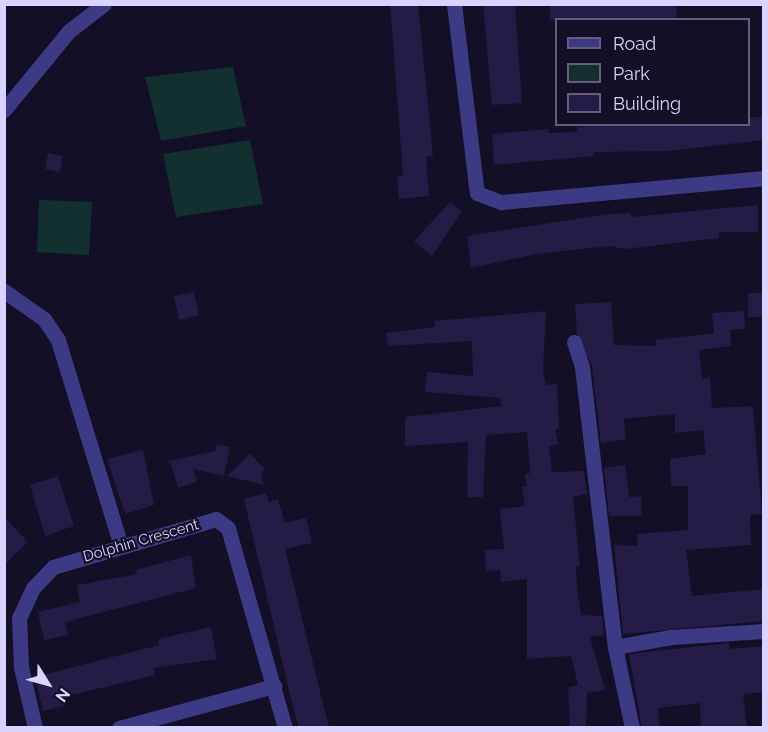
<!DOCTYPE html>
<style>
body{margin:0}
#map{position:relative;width:768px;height:732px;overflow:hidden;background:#130f26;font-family:Raleway,sans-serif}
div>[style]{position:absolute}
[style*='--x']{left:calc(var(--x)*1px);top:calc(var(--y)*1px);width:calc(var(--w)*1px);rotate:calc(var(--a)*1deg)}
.green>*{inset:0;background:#12302f}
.building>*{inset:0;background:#241b47}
.street>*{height:15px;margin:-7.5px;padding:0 7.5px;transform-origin:7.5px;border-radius:7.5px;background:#3d3a85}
span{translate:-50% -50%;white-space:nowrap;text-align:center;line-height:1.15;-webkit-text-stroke:4.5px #130f26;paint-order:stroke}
.street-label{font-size:15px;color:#d9d4ff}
.frame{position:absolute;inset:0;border:6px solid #d9d4ff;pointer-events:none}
.legend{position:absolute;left:555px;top:18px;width:195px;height:108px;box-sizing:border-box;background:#130f26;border:2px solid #625e7d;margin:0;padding:8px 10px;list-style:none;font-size:18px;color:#d9d4ff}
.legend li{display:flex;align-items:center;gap:12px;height:30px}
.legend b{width:30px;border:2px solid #625e7d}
.north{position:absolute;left:18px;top:654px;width:60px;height:60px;-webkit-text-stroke:4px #130f26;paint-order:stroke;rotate:127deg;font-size:16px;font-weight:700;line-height:24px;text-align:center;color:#d9d4ff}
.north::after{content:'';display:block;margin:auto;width:21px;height:27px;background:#d9d4ff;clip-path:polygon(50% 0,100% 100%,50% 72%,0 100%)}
</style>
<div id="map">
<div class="green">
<div style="clip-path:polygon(233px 67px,246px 126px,161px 141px,145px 77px)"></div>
<div style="clip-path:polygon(250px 140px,263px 204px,176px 217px,163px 154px)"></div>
<div style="clip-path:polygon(39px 200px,92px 202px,89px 255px,37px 252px)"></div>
</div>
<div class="building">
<div style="clip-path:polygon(390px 4px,418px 4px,433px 156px,426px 157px,429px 196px,399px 199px,397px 177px,403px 176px)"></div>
<div style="clip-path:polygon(483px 4px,515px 4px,522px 103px,492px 105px)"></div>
<div style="clip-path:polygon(550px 4px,676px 5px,677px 20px,550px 20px)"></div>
<div style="clip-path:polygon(764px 116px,764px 140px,668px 151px,593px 152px,594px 156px,494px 165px,492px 134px,549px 129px,549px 133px,577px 132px,577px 127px,611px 124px,748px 124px,748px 118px)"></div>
<div style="clip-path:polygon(48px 153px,63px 156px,60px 172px,45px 169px)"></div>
<div style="clip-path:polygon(450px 202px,462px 211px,432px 256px,414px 241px)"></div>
<div style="clip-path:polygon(758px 205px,758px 232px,719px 232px,719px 238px,625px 249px,610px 246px,536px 254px,471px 268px,467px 236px,608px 214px,631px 213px,631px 217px)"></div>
<div style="clip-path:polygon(194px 292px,199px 315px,179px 320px,174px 296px)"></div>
<div style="clip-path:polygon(748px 293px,763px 293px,763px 317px,748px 317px)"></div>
<div style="clip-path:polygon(611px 302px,614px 345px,656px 346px,656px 340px,714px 333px,712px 313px,744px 311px,745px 329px,730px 330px,731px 346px,699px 350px,702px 379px,710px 378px,712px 408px,753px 406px,762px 514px,750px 515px,751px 545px,686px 550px,692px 596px,764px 589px,764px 621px,623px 634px,614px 545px,638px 546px,637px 534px,688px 530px,688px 486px,671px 486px,670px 459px,706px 454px,703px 430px,675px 433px,675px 414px,624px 419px,626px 439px,601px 443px,592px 366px,577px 333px,575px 304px)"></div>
<div style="clip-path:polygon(546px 311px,543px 371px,546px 385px,557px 384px,559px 429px,555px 429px,558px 444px,549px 446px,552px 472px,584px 471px,587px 494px,573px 497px,580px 566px,576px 567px,577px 589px,581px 615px,602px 616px,604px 635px,590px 637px,605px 690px,587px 693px,586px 728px,570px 728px,568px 687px,578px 685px,571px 656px,527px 659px,527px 579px,501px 582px,500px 570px,486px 571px,485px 550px,504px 549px,500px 509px,525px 506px,522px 487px,527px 486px,525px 474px,530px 473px,527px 432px,486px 435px,483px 497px,467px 497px,468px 442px,405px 446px,405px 417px,501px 406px,501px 398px,425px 392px,427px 372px,473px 376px,472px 341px,388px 346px,386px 333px,435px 327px,434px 321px)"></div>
<div style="clip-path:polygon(217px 444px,230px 447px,224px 476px,193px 469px,197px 482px,178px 488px,171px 464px,165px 462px,215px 451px)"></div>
<div style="clip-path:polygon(143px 450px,154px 505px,125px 514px,107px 459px)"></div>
<div style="clip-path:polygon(250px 454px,265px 469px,261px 474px,264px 485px,227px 476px)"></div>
<div style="clip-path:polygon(625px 465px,629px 497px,641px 496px,642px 516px,609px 516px,604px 468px)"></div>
<div style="clip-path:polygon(58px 476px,74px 526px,45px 536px,30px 485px)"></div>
<div style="clip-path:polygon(266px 493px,269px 502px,278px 499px,285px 523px,306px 518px,312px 543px,285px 549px,329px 728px,299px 728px,292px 703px,244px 499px)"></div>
<div style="clip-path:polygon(4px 517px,28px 542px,4px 565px)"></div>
<div style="clip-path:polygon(191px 555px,196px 588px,65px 622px,68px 635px,44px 640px,38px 612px,80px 602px,77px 585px,137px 574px,136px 570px)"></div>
<div style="clip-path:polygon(211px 627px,217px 659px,154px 668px,155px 675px,63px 697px,65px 706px,43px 711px,35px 677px,159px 645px,158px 639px)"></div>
<div style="clip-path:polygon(729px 643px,730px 649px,764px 646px,764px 692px,743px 694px,747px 728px,701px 728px,700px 703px,658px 708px,659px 728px,642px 728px,629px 654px)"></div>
</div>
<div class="street">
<div style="--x:454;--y:4;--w:190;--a:83.1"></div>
<div style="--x:477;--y:193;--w:26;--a:21"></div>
<div style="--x:501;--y:202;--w:264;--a:-5.2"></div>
<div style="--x:4;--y:110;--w:102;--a:-50.6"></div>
<div style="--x:69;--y:31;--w:44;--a:-37.6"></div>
<div style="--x:4;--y:291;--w:49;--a:35"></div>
<div style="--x:44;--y:319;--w:25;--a:56"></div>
<div style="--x:58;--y:340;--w:215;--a:73"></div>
<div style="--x:574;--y:342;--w:26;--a:72"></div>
<div style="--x:582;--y:367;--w:282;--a:83.3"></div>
<div style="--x:615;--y:647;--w:83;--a:78.1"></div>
<div style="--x:615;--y:647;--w:57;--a:-10.1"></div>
<div style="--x:671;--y:637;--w:93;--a:-3.7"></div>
<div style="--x:35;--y:728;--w:63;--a:-102.9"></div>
<div style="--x:21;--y:667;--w:49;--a:-92.3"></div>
<div style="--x:19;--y:618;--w:33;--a:-65"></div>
<div style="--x:33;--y:588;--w:29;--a:-46"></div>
<div style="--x:53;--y:567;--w:170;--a:-16.4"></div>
<div style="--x:216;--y:519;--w:15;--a:37"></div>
<div style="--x:228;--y:528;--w:208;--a:74.1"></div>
<div style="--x:119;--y:728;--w:161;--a:-15.2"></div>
</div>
<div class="street-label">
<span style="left:141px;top:541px;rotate:-16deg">Dolphin Crescent</span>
</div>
<div class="frame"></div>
<ul class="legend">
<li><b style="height:8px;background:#3d3a85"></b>Road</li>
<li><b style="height:16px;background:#12302f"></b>Park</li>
<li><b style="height:16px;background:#241b47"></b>Building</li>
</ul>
<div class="north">N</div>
</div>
